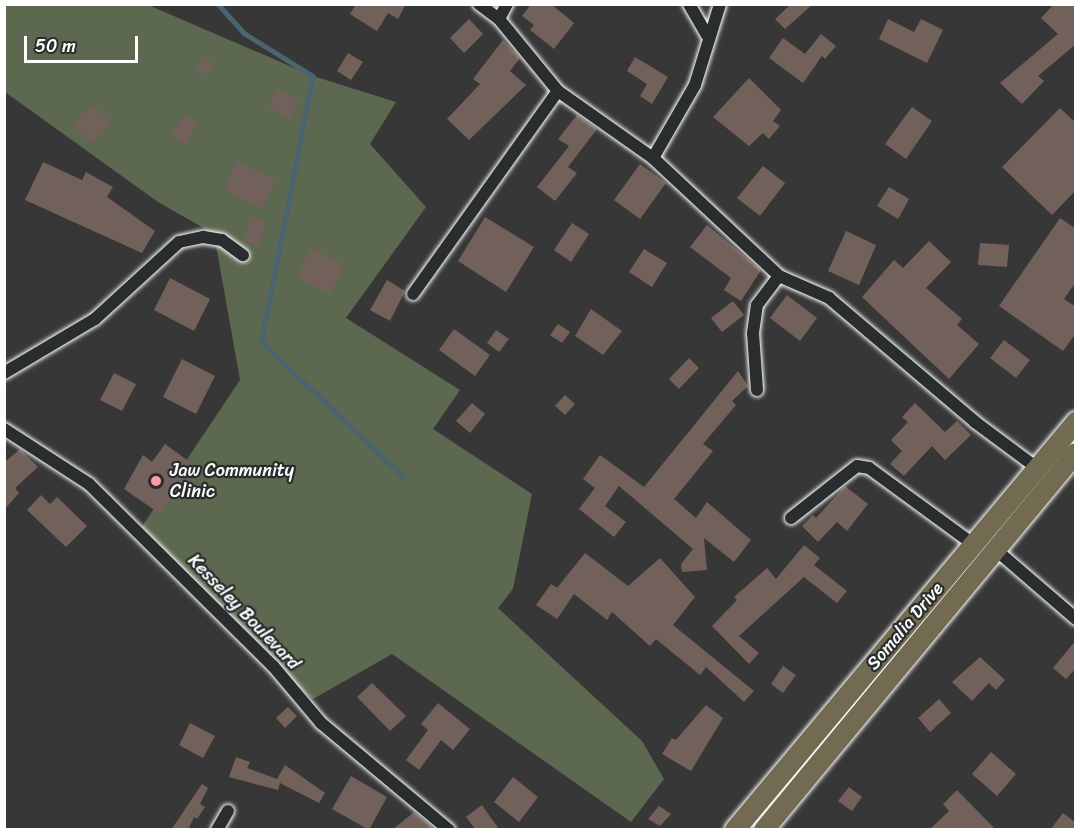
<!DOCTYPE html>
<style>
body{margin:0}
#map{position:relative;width:1080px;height:834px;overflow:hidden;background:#383737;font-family:Sriracha,sans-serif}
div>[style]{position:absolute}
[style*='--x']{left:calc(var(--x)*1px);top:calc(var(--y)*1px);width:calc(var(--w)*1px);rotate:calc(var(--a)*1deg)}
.green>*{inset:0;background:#5c6850}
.stream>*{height:4.5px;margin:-2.25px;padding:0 2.25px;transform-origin:2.25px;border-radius:2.25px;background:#4c6470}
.building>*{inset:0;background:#72615a}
.roads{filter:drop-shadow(0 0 2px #fff) drop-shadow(0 0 2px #fff)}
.street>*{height:12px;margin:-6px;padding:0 6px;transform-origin:6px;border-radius:6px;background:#2a2d2e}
.primary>*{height:20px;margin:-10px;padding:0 10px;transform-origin:10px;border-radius:10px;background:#726b52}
.dots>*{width:16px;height:16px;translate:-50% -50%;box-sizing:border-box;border:3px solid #2a2d2e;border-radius:50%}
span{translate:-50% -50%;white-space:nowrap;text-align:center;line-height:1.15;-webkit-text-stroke:4.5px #2a2d2e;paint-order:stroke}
.poi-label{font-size:18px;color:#fff}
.left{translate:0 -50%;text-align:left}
.street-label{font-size:18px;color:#fff}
.frame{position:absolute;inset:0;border:6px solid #fff;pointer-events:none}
.scale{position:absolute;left:24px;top:36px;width:114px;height:27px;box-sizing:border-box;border:3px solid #fff;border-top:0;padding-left:8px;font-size:18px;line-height:21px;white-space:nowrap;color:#fff;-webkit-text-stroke:4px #2a2d2e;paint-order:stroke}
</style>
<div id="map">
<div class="green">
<div style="clip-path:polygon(146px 4px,313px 76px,396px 102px,370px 144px,426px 207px,346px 318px,460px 390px,433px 429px,532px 494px,513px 589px,498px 608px,642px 741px,664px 779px,631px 822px,392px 654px,313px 699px,273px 666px,139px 531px,240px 380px,214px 234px,158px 202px,5px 92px,5px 5px)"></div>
</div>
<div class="stream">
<div style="--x:218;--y:4;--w:39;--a:48"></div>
<div style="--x:244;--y:33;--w:81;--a:31.9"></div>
<div style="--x:313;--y:76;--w:271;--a:100.9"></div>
<div style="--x:262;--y:342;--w:196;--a:43.6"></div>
</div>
<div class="building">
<div style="clip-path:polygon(356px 4px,406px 4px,398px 19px,388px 13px,377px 31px,350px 14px)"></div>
<div style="clip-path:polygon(531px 4px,551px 4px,574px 23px,554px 49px,530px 30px,534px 25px,522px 16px)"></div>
<div style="clip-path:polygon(791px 4px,813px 4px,785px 29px,775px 19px)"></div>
<div style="clip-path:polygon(1054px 4px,1076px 4px,1076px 44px,1038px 76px,1044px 81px,1022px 104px,1000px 83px,1058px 34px,1041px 18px)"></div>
<div style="clip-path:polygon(469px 19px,483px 34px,464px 53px,450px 38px)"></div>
<div style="clip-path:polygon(888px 19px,914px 32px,921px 19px,943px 30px,927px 63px,879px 39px)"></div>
<div style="clip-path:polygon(821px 34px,836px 46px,825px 59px,822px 56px,803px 83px,769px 58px,783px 38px,805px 54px)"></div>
<div style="clip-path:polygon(503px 40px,520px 58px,510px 71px,526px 85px,469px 140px,447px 119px,480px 84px,473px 79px)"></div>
<div style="clip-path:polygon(348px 53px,363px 62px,351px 80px,337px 71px)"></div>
<div style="clip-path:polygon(202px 56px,214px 62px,208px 75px,196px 70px)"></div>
<div style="clip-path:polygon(635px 57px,668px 77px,652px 104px,640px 96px,647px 84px,627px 71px)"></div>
<div style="clip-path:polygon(749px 78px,781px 110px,773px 121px,780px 126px,769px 139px,763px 133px,749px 146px,713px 117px)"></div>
<div style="clip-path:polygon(279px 88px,300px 101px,289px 119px,268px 106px)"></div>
<div style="clip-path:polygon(92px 104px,112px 122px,92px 144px,72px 126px)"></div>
<div style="clip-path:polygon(912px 107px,932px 121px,906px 159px,885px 144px)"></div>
<div style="clip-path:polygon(1060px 108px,1076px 123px,1076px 190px,1052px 215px,1002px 167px)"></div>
<div style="clip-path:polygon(184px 115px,197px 123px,185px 145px,171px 136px)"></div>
<div style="clip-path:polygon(577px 115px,597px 129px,568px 167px,577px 173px,555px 201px,537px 187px,569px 146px,558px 139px)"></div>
<div style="clip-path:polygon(237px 161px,276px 180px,262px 209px,224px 190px)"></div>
<div style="clip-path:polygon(43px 162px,82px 180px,86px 172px,113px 187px,107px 197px,155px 231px,142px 253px,25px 200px)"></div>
<div style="clip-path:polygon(640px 164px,666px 183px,640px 219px,614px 200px)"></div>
<div style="clip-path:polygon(763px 166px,785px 183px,760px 216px,737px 198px)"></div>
<div style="clip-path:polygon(889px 187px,909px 199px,898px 219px,877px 206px)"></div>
<div style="clip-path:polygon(251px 217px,266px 222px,258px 246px,243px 241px)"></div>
<div style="clip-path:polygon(485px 217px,534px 247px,506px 292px,458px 261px)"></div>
<div style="clip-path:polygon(1060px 218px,1076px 229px,1076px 282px,1064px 299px,1076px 307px,1076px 333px,1063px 351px,999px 306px)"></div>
<div style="clip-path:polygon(572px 223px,589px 234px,571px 262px,554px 250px)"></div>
<div style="clip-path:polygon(707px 225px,761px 270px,741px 301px,724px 290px,731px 278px,690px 247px)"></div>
<div style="clip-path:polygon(846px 231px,876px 245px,859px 285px,828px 271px)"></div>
<div style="clip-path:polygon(929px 241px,951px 262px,926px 288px,962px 319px,957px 325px,979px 344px,949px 379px,862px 297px,894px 260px,903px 268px)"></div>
<div style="clip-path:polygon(980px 243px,1009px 245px,1007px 267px,978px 265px)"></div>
<div style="clip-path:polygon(311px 248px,344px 264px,331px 294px,297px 278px)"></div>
<div style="clip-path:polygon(644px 249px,667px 263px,652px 287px,629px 272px)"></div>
<div style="clip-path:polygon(170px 278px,210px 299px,194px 331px,154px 310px)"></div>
<div style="clip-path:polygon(387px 280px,405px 291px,390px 321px,370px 310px)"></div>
<div style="clip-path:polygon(787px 295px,817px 318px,800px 341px,770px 318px)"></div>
<div style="clip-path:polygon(733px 301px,744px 315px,722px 332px,711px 318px)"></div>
<div style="clip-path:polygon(591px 309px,622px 331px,603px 355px,575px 336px)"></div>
<div style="clip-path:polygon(558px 324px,570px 332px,562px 343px,550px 335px)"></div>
<div style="clip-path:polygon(454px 329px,490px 355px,475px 376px,439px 350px)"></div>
<div style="clip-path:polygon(496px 330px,509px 339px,499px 352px,487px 343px)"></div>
<div style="clip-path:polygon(1004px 340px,1030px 360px,1016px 378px,990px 358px)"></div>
<div style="clip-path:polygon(689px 358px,699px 368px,679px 389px,669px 379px)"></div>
<div style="clip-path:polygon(182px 359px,215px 376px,196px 414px,163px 397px)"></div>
<div style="clip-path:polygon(738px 371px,748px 386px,732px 401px,736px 405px,703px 444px,713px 451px,674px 499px,696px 518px,707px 502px,751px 540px,734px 562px,704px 538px,707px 570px,682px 572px,681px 564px,693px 549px,619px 486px,605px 506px,626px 522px,614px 537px,579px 509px,595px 488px,583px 479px,600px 455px,644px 487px)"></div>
<div style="clip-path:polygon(114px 373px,136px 384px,122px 411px,100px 400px)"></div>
<div style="clip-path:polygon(565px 395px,575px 404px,565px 415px,555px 406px)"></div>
<div style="clip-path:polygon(472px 403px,485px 414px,470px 433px,456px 421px)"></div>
<div style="clip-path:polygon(915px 403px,945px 432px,957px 421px,971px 435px,945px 460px,932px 446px,904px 476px,890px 464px,902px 451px,891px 440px,908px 422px,902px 417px)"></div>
<div style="clip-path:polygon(165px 444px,194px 465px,160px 514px,124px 489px,143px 455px,152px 462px)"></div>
<div style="clip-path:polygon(20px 449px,38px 467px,15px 488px,19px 493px,4px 510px,5px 462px)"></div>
<div style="clip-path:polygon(845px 486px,868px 504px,847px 531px,837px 522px,818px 542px,802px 526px,813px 515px,816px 518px)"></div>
<div style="clip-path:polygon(41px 495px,50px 504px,57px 497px,87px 526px,66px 547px,27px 510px)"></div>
<div style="clip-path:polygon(804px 545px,820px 558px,814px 565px,847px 591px,837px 603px,804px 577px,739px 636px,759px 653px,749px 664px,712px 626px,737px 600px,734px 597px,767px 568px,776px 579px)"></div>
<div style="clip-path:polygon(585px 553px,628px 586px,660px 558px,695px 597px,673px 625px,754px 691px,744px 702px,706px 667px,700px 675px,656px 639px,650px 646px,612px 612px,607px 620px,574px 594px,557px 619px,536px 605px,551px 584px,557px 588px)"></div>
<div style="clip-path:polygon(1076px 640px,1076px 668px,1066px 679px,1053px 668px)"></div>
<div style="clip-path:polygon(980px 657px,1005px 680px,996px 690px,989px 683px,972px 701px,952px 682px)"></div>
<div style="clip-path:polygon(783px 666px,796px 675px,783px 693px,771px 684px)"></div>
<div style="clip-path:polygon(372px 683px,406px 716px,390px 731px,357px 697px)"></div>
<div style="clip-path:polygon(939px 699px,951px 713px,930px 732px,918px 718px)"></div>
<div style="clip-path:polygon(438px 703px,470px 729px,453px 750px,441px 740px,419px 770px,406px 760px,428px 730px,421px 724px)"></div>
<div style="clip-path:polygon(706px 705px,723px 718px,691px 771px,662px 754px,672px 738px,676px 740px)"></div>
<div style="clip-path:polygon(288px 707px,297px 716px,285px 728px,276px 718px)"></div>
<div style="clip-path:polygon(190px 723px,215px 736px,203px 758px,179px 745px)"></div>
<div style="clip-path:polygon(991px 752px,1016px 774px,997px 796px,972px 774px)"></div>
<div style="clip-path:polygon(236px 757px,250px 762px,247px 768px,277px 779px,285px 765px,325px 793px,319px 803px,280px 783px,278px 790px,229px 777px)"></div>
<div style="clip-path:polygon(351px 776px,387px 797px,369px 830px,332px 809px)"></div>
<div style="clip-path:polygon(513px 777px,538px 797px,519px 822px,494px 802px)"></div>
<div style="clip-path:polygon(202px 784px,208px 788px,200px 804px,205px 807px,197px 819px,194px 817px,188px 830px,171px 830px)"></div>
<div style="clip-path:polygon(849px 787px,862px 797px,852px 811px,838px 801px)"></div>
<div style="clip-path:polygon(957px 790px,996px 830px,929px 830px,949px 811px,943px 804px)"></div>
<div style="clip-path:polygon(482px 805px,491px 818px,500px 830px,476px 830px,466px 817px)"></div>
<div style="clip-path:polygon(659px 806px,671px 814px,660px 826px,648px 819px)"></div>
<div style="clip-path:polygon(414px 812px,436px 830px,392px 830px)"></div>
<div style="clip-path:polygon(1063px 813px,1076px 823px,1076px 830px,1050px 830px)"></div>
</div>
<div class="roads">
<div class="street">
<div style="--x:479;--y:4;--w:25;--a:37"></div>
<div style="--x:499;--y:19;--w:93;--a:50.7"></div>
<div style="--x:558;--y:91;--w:116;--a:35.2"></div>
<div style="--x:653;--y:158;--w:173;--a:43.1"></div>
<div style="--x:779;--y:276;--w:55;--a:23.7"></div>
<div style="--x:829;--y:298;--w:192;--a:40.3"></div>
<div style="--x:975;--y:422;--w:77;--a:36.6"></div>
<div style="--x:689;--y:4;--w:36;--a:60"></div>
<div style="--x:499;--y:19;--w:17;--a:-62"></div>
<div style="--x:653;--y:158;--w:84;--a:-60.1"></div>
<div style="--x:695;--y:85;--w:85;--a:-72.8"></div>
<div style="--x:413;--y:294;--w:249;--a:-54.5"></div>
<div style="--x:4;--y:373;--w:106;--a:-30.7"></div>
<div style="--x:95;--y:319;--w:114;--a:-42.5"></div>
<div style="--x:179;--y:242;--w:25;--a:-12"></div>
<div style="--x:203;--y:237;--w:19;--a:9"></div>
<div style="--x:222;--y:240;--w:26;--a:36"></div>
<div style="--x:757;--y:390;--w:57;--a:-94"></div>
<div style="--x:753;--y:333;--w:28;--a:-82"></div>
<div style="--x:757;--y:305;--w:36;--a:-53"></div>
<div style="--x:4;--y:429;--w:101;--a:32.9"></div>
<div style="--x:89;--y:484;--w:259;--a:44.7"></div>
<div style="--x:273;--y:666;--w:75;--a:49.9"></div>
<div style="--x:321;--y:723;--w:167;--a:39.9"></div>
<div style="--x:791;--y:518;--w:84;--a:-38.2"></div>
<div style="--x:857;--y:466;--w:12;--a:9"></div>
<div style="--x:869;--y:468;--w:129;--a:36.2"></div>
<div style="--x:995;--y:549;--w:107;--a:40.8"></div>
<div style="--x:217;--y:830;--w:22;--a:-60"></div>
</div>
<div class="primary">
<div style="--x:735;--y:830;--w:532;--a:-50.11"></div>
<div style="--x:764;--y:830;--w:489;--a:-50.4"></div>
</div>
</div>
<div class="dots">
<div style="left:156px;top:481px;background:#ff9aa2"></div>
</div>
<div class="poi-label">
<span class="left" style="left:170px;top:481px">Jaw Community<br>Clinic</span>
</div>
<div class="street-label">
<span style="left:244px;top:612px;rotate:46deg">Kesseley Boulevard</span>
<span style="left:905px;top:626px;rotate:-50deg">Somalia Drive</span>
</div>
<div class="frame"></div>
<div class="scale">50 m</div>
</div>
